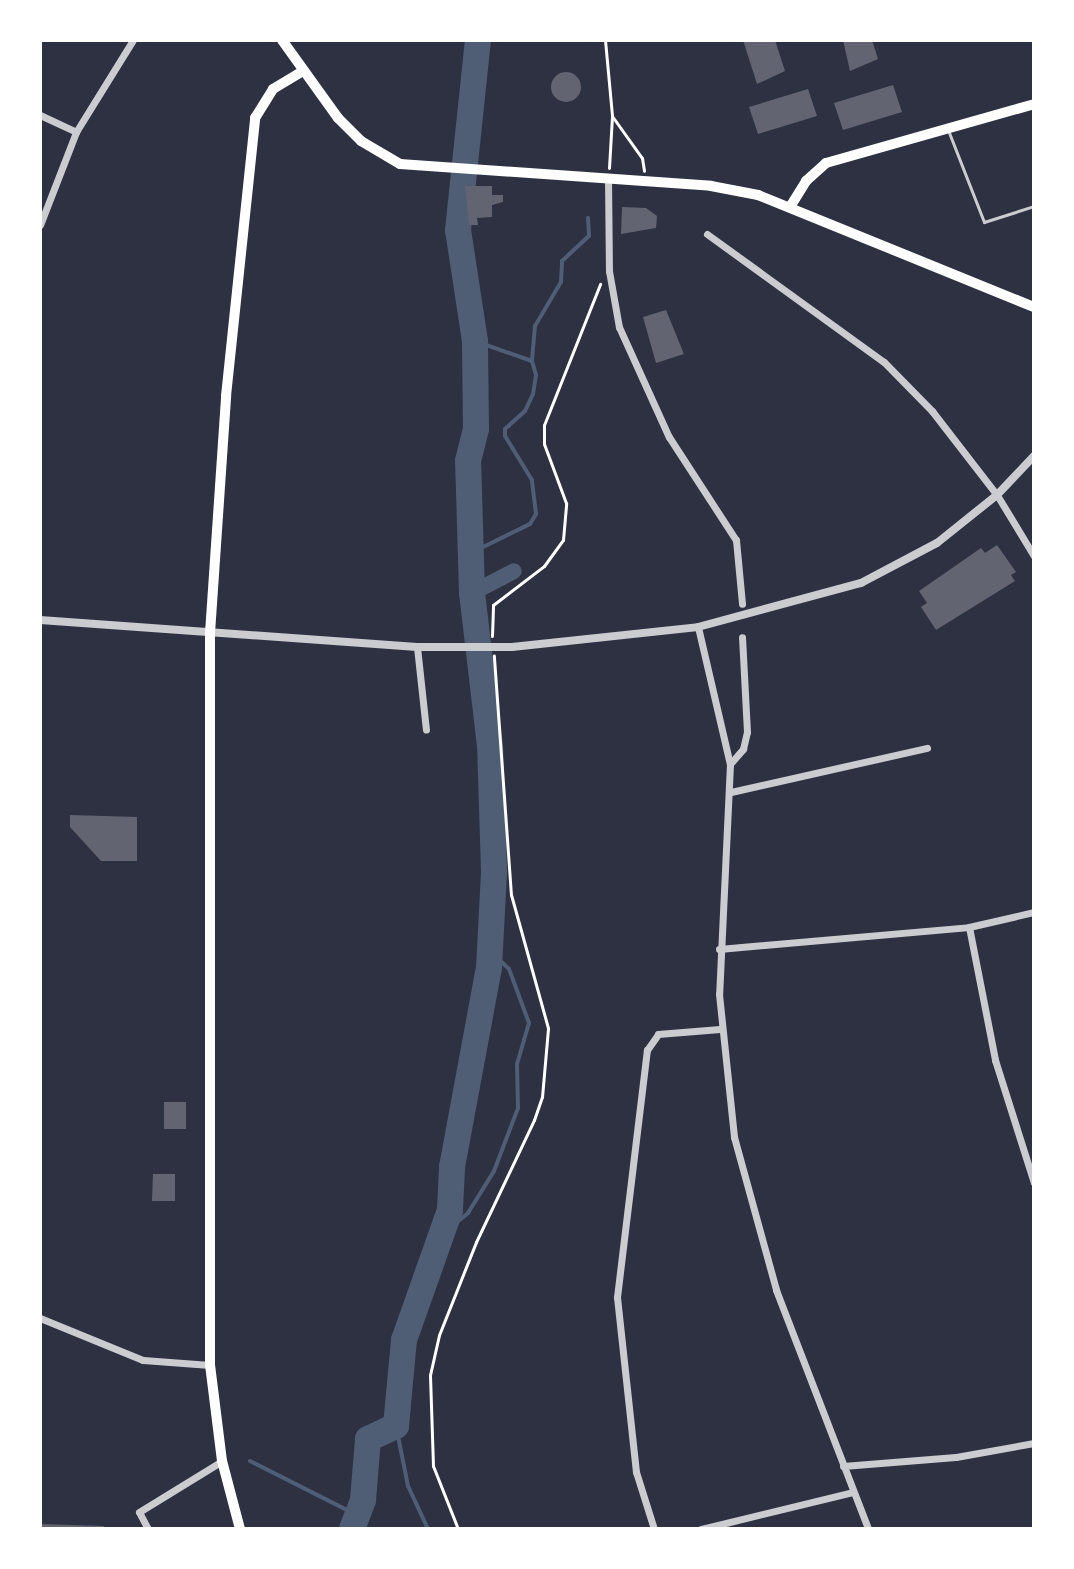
<!DOCTYPE html>
<style>
body{margin:0}
#map{position:relative;width:1074px;height:1569px;overflow:hidden;background:#2d3142;font-family:Lato,sans-serif}
div>[style]{position:absolute}
[style*='--x']{left:calc(var(--x)*1px);top:calc(var(--y)*1px);width:calc(var(--w)*1px);rotate:calc(var(--a)*1deg)}
.stream>*{height:4px;margin:-2px;padding:0 2px;transform-origin:2px;border-radius:2px;background:#4f5d75}
.canal>*{height:16px;margin:-8px;padding:0 8px;transform-origin:8px;border-radius:8px;background:#4f5d75}
.river>*{height:26px;margin:-13px;padding:0 13px;transform-origin:13px;border-radius:13px;background:#4f5d75}
.building>*{inset:0;background:#626471}
.round{border-radius:50%}
.path>*{height:3px;margin:-1.5px;padding:0 1.5px;transform-origin:1.5px;border-radius:1.5px;background:#fff}
.service>*{height:3px;margin:-1.5px;padding:0 1.5px;transform-origin:1.5px;border-radius:1.5px;background:#caccd0}
.minor>*{height:7px;margin:-3.5px;padding:0 3.5px;transform-origin:3.5px;border-radius:3.5px;background:#caccd0}
.tertiary>*{height:8px;margin:-4px;padding:0 4px;transform-origin:4px;border-radius:4px;background:#caccd0}
.secondary>*{height:10px;margin:-5px;padding:0 5px;transform-origin:5px;border-radius:5px;background:#fff}
span{translate:-50% -50%;white-space:nowrap;text-align:center;line-height:1.15;-webkit-text-stroke:8px #fff;paint-order:stroke}
.frame{position:absolute;inset:0;border:42px solid #fff;pointer-events:none}
</style>
<div id="map">
<div class="stream">
<div style="--x:532;--y:360;--w:34;--a:-85"></div>
<div style="--x:535;--y:326;--w:51;--a:-59.4"></div>
<div style="--x:561;--y:282;--w:21;--a:-87"></div>
<div style="--x:562;--y:261;--w:37;--a:-43"></div>
<div style="--x:589;--y:236;--w:18;--a:-93"></div>
<div style="--x:471;--y:553;--w:66;--a:-26.2"></div>
<div style="--x:530;--y:524;--w:12;--a:-59"></div>
<div style="--x:536;--y:514;--w:34;--a:-97"></div>
<div style="--x:532;--y:480;--w:52;--a:-121.5"></div>
<div style="--x:505;--y:436;--w:7;--a:-90"></div>
<div style="--x:505;--y:429;--w:27;--a:-42"></div>
<div style="--x:525;--y:411;--w:19;--a:-65"></div>
<div style="--x:533;--y:394;--w:19;--a:-81"></div>
<div style="--x:536;--y:375;--w:15;--a:-106"></div>
<div style="--x:532;--y:361;--w:60;--a:-160.7"></div>
<div style="--x:441;--y:1235;--w:35;--a:-39"></div>
<div style="--x:468;--y:1213;--w:49;--a:-58.2"></div>
<div style="--x:494;--y:1171;--w:67;--a:-69.1"></div>
<div style="--x:518;--y:1108;--w:44;--a:-91.3"></div>
<div style="--x:517;--y:1064;--w:43;--a:-73.7"></div>
<div style="--x:529;--y:1023;--w:58;--a:-110.3"></div>
<div style="--x:509;--y:969;--w:28;--a:-136"></div>
<div style="--x:396;--y:1426;--w:61;--a:78.7"></div>
<div style="--x:408;--y:1486;--w:47;--a:65.1"></div>
<div style="--x:250;--y:1461;--w:120;--a:26.8"></div>
</div>
<div class="canal">
<div style="--x:472;--y:593;--w:47;--a:-27.6"></div>
</div>
<div class="river">
<div style="--x:352;--y:1529;--w:31;--a:-69"></div>
<div style="--x:363;--y:1500;--w:61;--a:-85.3"></div>
<div style="--x:368;--y:1439;--w:31;--a:-25"></div>
<div style="--x:396;--y:1426;--w:86;--a:-84.7"></div>
<div style="--x:404;--y:1340;--w:138;--a:-70.5"></div>
<div style="--x:450;--y:1210;--w:43;--a:-87.3"></div>
<div style="--x:452;--y:1167;--w:202;--a:-79.5"></div>
<div style="--x:489;--y:968;--w:97;--a:-87"></div>
<div style="--x:494;--y:871;--w:125;--a:-91.8"></div>
<div style="--x:490;--y:746;--w:154;--a:-96.7"></div>
<div style="--x:472;--y:593;--w:132;--a:-91.7"></div>
<div style="--x:468;--y:461;--w:33;--a:-76"></div>
<div style="--x:476;--y:429;--w:88;--a:-90.7"></div>
<div style="--x:475;--y:341;--w:112;--a:-98.7"></div>
<div style="--x:458;--y:230;--w:191;--a:-84"></div>
</div>
<div class="building">
<div style="clip-path:polygon(743px 40px,775px 40px,785px 71px,757px 84px)"></div>
<div style="clip-path:polygon(843px 40px,872px 40px,878px 59px,850px 71px)"></div>
<div class="round" style="left:551px;top:72px;width:30px;height:30px"></div>
<div style="clip-path:polygon(893px 85px,902px 112px,843px 130px,834px 103px)"></div>
<div style="clip-path:polygon(808px 89px,817px 116px,758px 134px,749px 107px)"></div>
<div style="clip-path:polygon(465px 186px,492px 186px,492px 195px,503px 195px,503px 202px,492px 205px,492px 217px,477px 218px,478px 225px,469px 225px)"></div>
<div style="clip-path:polygon(622px 207px,646px 208px,657px 216px,656px 228px,621px 234px)"></div>
<div style="clip-path:polygon(666px 310px,684px 354px,656px 363px,643px 317px)"></div>
<div style="clip-path:polygon(997px 545px,1016px 572px,1011px 575px,1015px 581px,936px 630px,921px 607px,927px 603px,919px 591px,981px 548px,985px 553px)"></div>
<div style="clip-path:polygon(70px 815px,137px 817px,137px 861px,101px 861px,70px 827px)"></div>
<div style="clip-path:polygon(164px 1102px,186px 1102px,186px 1129px,164px 1129px)"></div>
<div style="clip-path:polygon(153px 1174px,175px 1174px,175px 1201px,152px 1201px)"></div>
<div style="clip-path:polygon(40px 1524px,104px 1526px,104px 1529px,40px 1529px)"></div>
</div>
<div class="path">
<div style="--x:605;--y:40;--w:76;--a:84.7"></div>
<div style="--x:612;--y:116;--w:52;--a:93.3"></div>
<div style="--x:612;--y:116;--w:52;--a:54.5"></div>
<div style="--x:642;--y:158;--w:13;--a:81"></div>
<div style="--x:492;--y:636;--w:31;--a:-88"></div>
<div style="--x:493;--y:605;--w:64;--a:-37.4"></div>
<div style="--x:544;--y:566;--w:32;--a:-54"></div>
<div style="--x:563;--y:540;--w:37;--a:-85"></div>
<div style="--x:566;--y:503;--w:63;--a:-110.4"></div>
<div style="--x:544;--y:444;--w:19;--a:-90"></div>
<div style="--x:544;--y:425;--w:152;--a:-68.3"></div>
<div style="--x:458;--y:1529;--w:68;--a:-111.6"></div>
<div style="--x:433;--y:1466;--w:91;--a:-91.9"></div>
<div style="--x:430;--y:1375;--w:41;--a:-77.3"></div>
<div style="--x:439;--y:1335;--w:100;--a:-68.3"></div>
<div style="--x:476;--y:1242;--w:135;--a:-64.6"></div>
<div style="--x:534;--y:1120;--w:24;--a:-71"></div>
<div style="--x:542;--y:1097;--w:69;--a:-85"></div>
<div style="--x:548;--y:1028;--w:138;--a:-105.5"></div>
<div style="--x:511;--y:895;--w:240;--a:-94.1"></div>
</div>
<div class="service">
<div style="--x:948;--y:130;--w:99;--a:68.6"></div>
<div style="--x:984;--y:222;--w:52;--a:-17.7"></div>
</div>
<div class="minor">
<div style="--x:40;--y:115;--w:40;--a:25"></div>
<div style="--x:608;--y:178;--w:93;--a:89.4"></div>
<div style="--x:609;--y:271;--w:57;--a:79.9"></div>
<div style="--x:619;--y:327;--w:121;--a:65.6"></div>
<div style="--x:669;--y:437;--w:123;--a:57"></div>
<div style="--x:736;--y:540;--w:64;--a:84.6"></div>
<div style="--x:40;--y:225;--w:100;--a:-68.8"></div>
<div style="--x:76;--y:132;--w:108;--a:-58.2"></div>
<div style="--x:707;--y:234;--w:218;--a:35.9"></div>
<div style="--x:884;--y:362;--w:69;--a:45.6"></div>
<div style="--x:932;--y:411;--w:106;--a:52.3"></div>
<div style="--x:997;--y:495;--w:71;--a:58.8"></div>
<div style="--x:698;--y:627;--w:141;--a:76.9"></div>
<div style="--x:730;--y:764;--w:230;--a:92.7"></div>
<div style="--x:719;--y:994;--w:144;--a:84"></div>
<div style="--x:734;--y:1137;--w:159;--a:74.6"></div>
<div style="--x:776;--y:1290;--w:256;--a:68.9"></div>
<div style="--x:417;--y:647;--w:83;--a:83.8"></div>
<div style="--x:730;--y:764;--w:20;--a:-49"></div>
<div style="--x:743;--y:749;--w:17;--a:-77"></div>
<div style="--x:747;--y:732;--w:95;--a:-93"></div>
<div style="--x:731;--y:792;--w:201;--a:-12.7"></div>
<div style="--x:969;--y:927;--w:136;--a:78.9"></div>
<div style="--x:995;--y:1060;--w:129;--a:72.4"></div>
<div style="--x:719;--y:949;--w:251;--a:-5"></div>
<div style="--x:969;--y:927;--w:67;--a:-13"></div>
<div style="--x:40;--y:1318;--w:111;--a:22.2"></div>
<div style="--x:143;--y:1360;--w:67;--a:4.3"></div>
<div style="--x:843;--y:1466;--w:113;--a:-4.6"></div>
<div style="--x:956;--y:1457;--w:79;--a:-10.2"></div>
<div style="--x:148;--y:1529;--w:19;--a:-118"></div>
<div style="--x:139;--y:1512;--w:97;--a:-31.6"></div>
<div style="--x:654;--y:1529;--w:60;--a:-107.5"></div>
<div style="--x:636;--y:1472;--w:176;--a:-96.2"></div>
<div style="--x:617;--y:1297;--w:249;--a:-83.1"></div>
<div style="--x:647;--y:1050;--w:19;--a:-55"></div>
<div style="--x:658;--y:1034;--w:62;--a:-4.6"></div>
<div style="--x:701;--y:1529;--w:156;--a:-13.7"></div>
</div>
<div class="tertiary">
<div style="--x:40;--y:620;--w:378;--a:4.1"></div>
<div style="--x:417;--y:647;--w:95;--a:0"></div>
<div style="--x:512;--y:647;--w:187;--a:-6.1"></div>
<div style="--x:698;--y:627;--w:169;--a:-15.1"></div>
<div style="--x:861;--y:583;--w:86;--a:-27.8"></div>
<div style="--x:937;--y:543;--w:77;--a:-38.7"></div>
<div style="--x:997;--y:495;--w:54;--a:-46.5"></div>
</div>
<div class="secondary">
<div style="--x:282;--y:40;--w:96;--a:54.3"></div>
<div style="--x:338;--y:118;--w:33;--a:45"></div>
<div style="--x:361;--y:141;--w:45;--a:30.5"></div>
<div style="--x:400;--y:164;--w:312;--a:4"></div>
<div style="--x:711;--y:186;--w:48;--a:10.8"></div>
<div style="--x:758;--y:195;--w:298;--a:22.1"></div>
<div style="--x:790;--y:207;--w:31;--a:-58"></div>
<div style="--x:806;--y:181;--w:27;--a:-42"></div>
<div style="--x:826;--y:163;--w:216;--a:-15.8"></div>
<div style="--x:240;--y:1529;--w:70;--a:-104.8"></div>
<div style="--x:222;--y:1461;--w:97;--a:-97.1"></div>
<div style="--x:210;--y:1365;--w:732;--a:-90"></div>
<div style="--x:210;--y:633;--w:238;--a:-86.1"></div>
<div style="--x:226;--y:396;--w:280;--a:-84"></div>
<div style="--x:255;--y:118;--w:34;--a:-58"></div>
<div style="--x:273;--y:89;--w:33;--a:-31"></div>
</div>
<div class="frame"></div>
</div>
